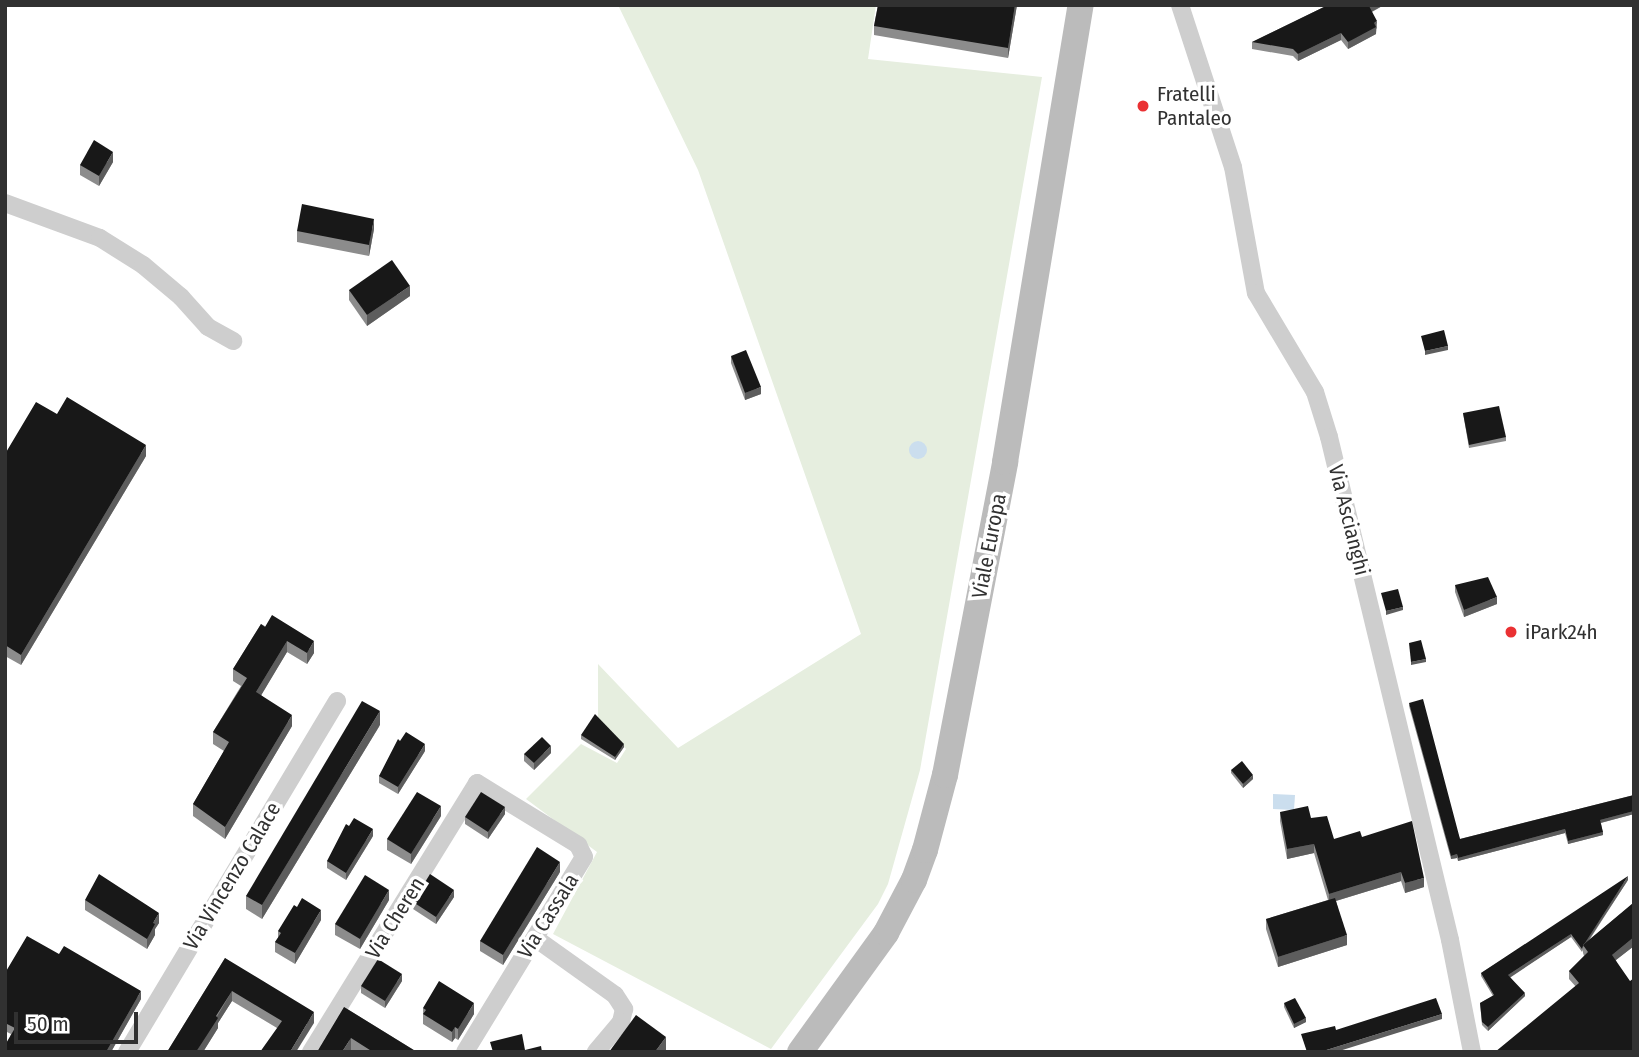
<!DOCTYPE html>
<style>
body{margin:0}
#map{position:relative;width:1639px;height:1057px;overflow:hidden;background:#fff;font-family:"Fira Sans Condensed",sans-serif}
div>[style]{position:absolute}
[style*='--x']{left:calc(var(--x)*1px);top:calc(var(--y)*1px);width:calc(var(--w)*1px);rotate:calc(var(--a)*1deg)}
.green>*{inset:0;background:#e6eedf}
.water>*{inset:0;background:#cbdeee}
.round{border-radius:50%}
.street>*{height:18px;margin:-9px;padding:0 9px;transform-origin:9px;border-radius:9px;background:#cecece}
.secondary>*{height:26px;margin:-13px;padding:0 13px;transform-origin:13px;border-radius:13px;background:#bbb}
.wall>*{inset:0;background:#8c8c8c}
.shaded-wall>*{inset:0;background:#5d5d5d}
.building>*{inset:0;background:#181818}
.dots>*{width:19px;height:19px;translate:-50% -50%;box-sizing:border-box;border:4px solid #fff;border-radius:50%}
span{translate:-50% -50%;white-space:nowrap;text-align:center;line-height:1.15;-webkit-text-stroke:7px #fff;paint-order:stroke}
.poi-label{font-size:21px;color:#313131}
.left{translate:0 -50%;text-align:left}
.street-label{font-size:21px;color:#313131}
.frame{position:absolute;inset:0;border:7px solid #313131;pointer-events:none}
.scale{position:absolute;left:14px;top:1012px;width:124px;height:32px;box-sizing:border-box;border:4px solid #313131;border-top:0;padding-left:9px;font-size:21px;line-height:24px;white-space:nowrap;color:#313131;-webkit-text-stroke:5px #fff;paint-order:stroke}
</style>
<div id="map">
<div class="green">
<div style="clip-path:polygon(618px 5px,876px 5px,868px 59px,1042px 77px,920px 770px,888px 884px,878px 904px,771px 1049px,553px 934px,597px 852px,526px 799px,581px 744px,617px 763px,626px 749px,598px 718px,598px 664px,678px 748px,861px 634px,698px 170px)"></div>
</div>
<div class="water">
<div class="round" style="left:909px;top:441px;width:18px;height:18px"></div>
<div style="clip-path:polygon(1273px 794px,1295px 795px,1294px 810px,1273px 809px)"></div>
</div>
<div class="street">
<div style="--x:1180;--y:5;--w:170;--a:71.9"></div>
<div style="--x:1233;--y:167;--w:128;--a:79.7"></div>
<div style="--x:1256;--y:293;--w:115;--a:59.2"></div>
<div style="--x:1315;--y:392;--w:47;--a:72.7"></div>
<div style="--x:1329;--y:437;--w:517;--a:76.47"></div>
<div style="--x:1450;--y:940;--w:114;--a:78.9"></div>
<div style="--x:5;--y:203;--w:101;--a:20.2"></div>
<div style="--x:100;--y:238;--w:51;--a:32.1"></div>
<div style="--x:143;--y:265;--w:50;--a:40.1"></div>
<div style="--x:181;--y:297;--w:40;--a:48"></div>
<div style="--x:208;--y:327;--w:29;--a:29"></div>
<div style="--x:535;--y:938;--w:98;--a:35.5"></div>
<div style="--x:615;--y:995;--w:17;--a:57"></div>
<div style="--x:624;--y:1009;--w:13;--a:103"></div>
<div style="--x:621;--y:1022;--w:39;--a:130"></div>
<div style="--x:127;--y:1052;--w:409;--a:-59.1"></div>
<div style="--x:311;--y:1052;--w:316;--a:-58.3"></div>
<div style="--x:477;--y:783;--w:119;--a:31.5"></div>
<div style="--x:578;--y:845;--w:13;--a:63"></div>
<div style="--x:584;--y:857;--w:228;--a:121.4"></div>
</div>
<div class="secondary">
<div style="--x:800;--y:1052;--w:147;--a:-54.1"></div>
<div style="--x:886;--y:933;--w:60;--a:-62.2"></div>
<div style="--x:914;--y:880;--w:32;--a:-70"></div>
<div style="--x:925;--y:850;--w:78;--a:-75.1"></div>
<div style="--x:945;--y:775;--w:319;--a:-79.1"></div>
<div style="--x:1005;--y:462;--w:463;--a:-80.6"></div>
</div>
<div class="wall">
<div style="clip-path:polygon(878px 5px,1017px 5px,1008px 58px,874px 35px,874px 26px)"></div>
<div style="clip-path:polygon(1328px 5px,1384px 5px,1372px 12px,1377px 28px,1376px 29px,1376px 34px,1348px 49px,1341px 40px,1298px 61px,1293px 56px,1252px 49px,1252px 42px)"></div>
<div style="clip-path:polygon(113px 162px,99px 186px,80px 175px,80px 165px)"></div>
<div style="clip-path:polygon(374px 229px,369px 256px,297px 242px,297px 231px)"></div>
<div style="clip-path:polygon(349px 290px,410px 296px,367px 326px,349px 300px)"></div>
<div style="clip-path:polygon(731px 356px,761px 394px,745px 400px,731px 363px)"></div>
<div style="clip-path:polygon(1463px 413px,1506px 437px,1506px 441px,1469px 448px)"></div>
<div style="clip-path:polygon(57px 414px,146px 456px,21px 665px,5px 656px,5px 454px)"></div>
<div style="clip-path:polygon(1455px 585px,1497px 604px,1464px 617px,1455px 592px)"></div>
<div style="clip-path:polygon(261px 624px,314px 653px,307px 664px,287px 652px,261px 695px,292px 726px,225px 839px,193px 816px,193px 804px,224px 751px,213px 744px,213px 732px,241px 686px,233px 681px,233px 669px)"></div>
<div style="clip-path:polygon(1409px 703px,1460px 839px,1634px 795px,1634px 814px,1601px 823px,1603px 835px,1568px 844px,1565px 833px,1458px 861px,1457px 858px,1451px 859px,1409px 706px)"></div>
<div style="clip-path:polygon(380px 725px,262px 919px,246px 909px,246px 896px)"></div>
<div style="clip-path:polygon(581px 735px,624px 747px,615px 760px,581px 739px)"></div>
<div style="clip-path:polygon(425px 751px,398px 794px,379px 783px,379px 776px)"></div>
<div style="clip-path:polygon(551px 753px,534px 770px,524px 761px,524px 754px)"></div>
<div style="clip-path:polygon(1231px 770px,1253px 779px,1243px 788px,1231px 773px)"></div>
<div style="clip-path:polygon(1280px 812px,1311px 818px,1334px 839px,1362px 837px,1424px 887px,1405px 893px,1401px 881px,1336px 901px,1347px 945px,1278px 967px,1266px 929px,1266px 919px,1328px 900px,1314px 853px,1287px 859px,1280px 821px)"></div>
<div style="clip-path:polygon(505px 814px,488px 839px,465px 824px,465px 817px)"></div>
<div style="clip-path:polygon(441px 816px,411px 864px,387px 850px,387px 839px)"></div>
<div style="clip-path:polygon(373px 836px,346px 880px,327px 868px,327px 861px)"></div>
<div style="clip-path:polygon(560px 872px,503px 965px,480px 951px,480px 941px)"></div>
<div style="clip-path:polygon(1628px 880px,1590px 939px,1634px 903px,1634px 946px,1616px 960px,1634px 1052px,1569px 979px,1569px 971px,1584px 956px,1583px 953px,1583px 950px,1582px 952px,1571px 937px,1510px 977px,1525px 996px,1488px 1031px,1482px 1025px,1480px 1003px,1493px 996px,1481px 976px,1481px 973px)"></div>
<div style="clip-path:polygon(454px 897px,436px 924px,413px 909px,413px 902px)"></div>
<div style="clip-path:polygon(85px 900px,159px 923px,155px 929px,155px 935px,147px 949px,85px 910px)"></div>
<div style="clip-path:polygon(389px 900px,360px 949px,335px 935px,335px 924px)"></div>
<div style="clip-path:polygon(321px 920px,295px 964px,275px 952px,275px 942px,278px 938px,278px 931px)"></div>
<div style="clip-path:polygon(59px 954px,141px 999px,111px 1052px,5px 1052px,11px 1034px,5px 1031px,5px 973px)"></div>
<div style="clip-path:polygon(225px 958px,314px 1023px,277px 1028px,232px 1001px,218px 1023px,218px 1028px,203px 1052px,167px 1052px)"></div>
<div style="clip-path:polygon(402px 981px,385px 1008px,361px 993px,361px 986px)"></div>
<div style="clip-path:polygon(1284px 1003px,1306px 1022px,1294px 1028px,1284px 1007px)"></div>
<div style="clip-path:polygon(344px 1007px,417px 1052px,351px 1052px)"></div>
<div style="clip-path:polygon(423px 1008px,474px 1014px,458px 1040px,455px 1038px,452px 1042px,423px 1024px)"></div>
</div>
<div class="shaded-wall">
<div style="clip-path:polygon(1015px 5px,1017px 5px,1008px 58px,1008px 48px)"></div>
<div style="clip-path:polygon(1371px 5px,1384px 5px,1369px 13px,1369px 6px)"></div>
<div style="clip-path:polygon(1377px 21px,1376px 34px,1348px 49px,1348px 42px)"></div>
<div style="clip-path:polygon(1341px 33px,1341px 40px,1298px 61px,1298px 54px)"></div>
<div style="clip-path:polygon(113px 152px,113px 162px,99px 186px,99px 176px)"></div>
<div style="clip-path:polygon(374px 219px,374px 229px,369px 256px,369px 245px)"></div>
<div style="clip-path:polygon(410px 286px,410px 296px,367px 326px,367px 315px)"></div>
<div style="clip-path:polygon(1448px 346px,1448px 350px,1425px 355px,1425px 351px)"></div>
<div style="clip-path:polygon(761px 387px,761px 394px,745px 400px,745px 393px)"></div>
<div style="clip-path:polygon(146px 445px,146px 456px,21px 665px,21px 655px)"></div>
<div style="clip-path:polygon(1497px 597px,1497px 604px,1464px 617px,1464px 610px)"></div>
<div style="clip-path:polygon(1403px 607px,1403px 610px,1386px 615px,1386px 611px)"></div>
<div style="clip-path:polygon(287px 641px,287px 652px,256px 704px,256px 692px)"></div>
<div style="clip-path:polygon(314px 641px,314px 653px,307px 664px,307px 653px)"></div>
<div style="clip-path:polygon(1426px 659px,1426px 662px,1411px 665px,1411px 662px)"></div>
<div style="clip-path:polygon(380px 711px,380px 725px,262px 919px,262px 905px)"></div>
<div style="clip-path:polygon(292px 715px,292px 726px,225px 839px,225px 827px)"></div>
<div style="clip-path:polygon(425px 744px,425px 751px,398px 794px,398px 787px)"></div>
<div style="clip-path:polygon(624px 744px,624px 747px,615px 760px,615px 757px)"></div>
<div style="clip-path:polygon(551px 746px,551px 753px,534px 770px,534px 763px)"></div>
<div style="clip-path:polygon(1253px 775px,1253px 779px,1243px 788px,1243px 784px)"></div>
<div style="clip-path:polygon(441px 806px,441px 816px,411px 864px,411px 854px)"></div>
<div style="clip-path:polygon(505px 807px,505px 814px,488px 839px,488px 832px)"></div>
<div style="clip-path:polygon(1634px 811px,1634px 814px,1600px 823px,1600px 820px)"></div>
<div style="clip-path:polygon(373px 829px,373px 836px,346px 880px,346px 873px)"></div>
<div style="clip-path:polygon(1565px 829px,1565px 833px,1458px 861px,1458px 858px)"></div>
<div style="clip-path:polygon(1603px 832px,1603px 835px,1568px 844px,1568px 841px)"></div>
<div style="clip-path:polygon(1314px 844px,1314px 853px,1287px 859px,1287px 849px)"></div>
<div style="clip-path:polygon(1457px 854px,1457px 858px,1451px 859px,1451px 856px)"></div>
<div style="clip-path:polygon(560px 862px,560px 872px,503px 965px,503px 955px)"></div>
<div style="clip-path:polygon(1401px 872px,1401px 881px,1329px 903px,1329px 894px)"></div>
<div style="clip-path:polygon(1628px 876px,1628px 880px,1584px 947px,1583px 946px)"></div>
<div style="clip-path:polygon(1424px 878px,1424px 887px,1405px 893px,1405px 883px)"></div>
<div style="clip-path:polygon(389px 890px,389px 900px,360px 949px,360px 939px)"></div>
<div style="clip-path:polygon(454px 890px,454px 897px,436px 924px,436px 917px)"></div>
<div style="clip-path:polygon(321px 910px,321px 920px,295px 964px,295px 953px)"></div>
<div style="clip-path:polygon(159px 913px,159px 923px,155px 929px,155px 935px,147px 949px,147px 939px,153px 923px)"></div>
<div style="clip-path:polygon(1571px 934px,1571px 937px,1508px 979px,1508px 975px)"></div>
<div style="clip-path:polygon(1347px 935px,1347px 945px,1278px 967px,1278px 957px)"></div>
<div style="clip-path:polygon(1634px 937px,1634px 946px,1612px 963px,1612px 955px)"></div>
<div style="clip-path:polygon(402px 974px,402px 981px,385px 1008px,385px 1001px)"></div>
<div style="clip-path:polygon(141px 991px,141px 999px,111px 1052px,106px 1052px)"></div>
<div style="clip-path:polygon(232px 991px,232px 1001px,218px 1023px,218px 1028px,203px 1052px,196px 1052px)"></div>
<div style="clip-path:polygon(1525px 993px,1525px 996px,1488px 1031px,1488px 1027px)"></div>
<div style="clip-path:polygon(474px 1003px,474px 1014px,458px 1040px,458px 1029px)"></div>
<div style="clip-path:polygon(314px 1012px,314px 1023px,296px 1052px,290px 1052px)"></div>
<div style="clip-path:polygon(1442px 1014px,1442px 1019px,1336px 1052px,1320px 1052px)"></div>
<div style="clip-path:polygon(1306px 1018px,1306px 1022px,1294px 1028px,1294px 1024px)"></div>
<div style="clip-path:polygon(455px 1027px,455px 1038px,452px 1042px,452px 1032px)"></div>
<div style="clip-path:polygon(666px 1037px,666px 1050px,665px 1052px,655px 1052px)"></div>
<div style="clip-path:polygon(351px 1038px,351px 1052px,342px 1052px)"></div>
</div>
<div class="building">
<div style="clip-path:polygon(878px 5px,1015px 5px,1008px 48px,874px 26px)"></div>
<div style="clip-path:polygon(1328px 5px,1371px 5px,1369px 6px,1377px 21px,1374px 23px,1376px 27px,1348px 42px,1341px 33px,1298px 54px,1293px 49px,1252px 42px)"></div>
<div style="clip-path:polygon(94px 140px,113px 152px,99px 176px,80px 165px)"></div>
<div style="clip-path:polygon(302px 204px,374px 219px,369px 245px,297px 231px)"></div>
<div style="clip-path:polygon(392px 260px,410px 286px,367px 315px,349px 290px)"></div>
<div style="clip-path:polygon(1444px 330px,1448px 346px,1425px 351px,1421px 336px)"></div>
<div style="clip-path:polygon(746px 350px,761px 387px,745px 393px,731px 356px)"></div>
<div style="clip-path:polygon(67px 397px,146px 445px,21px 655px,5px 645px,5px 454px,36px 402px,57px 414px)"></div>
<div style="clip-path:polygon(1499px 406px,1506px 437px,1469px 445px,1463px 413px)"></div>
<div style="clip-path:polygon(1488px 577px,1497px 597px,1464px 610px,1455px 585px)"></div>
<div style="clip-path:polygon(1398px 589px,1403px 607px,1386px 611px,1381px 593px)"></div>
<div style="clip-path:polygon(272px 615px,314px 641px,307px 653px,287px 641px,256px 692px,292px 715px,225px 827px,193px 804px,229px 742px,213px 732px,247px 678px,233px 669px,261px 624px,265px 627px)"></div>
<div style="clip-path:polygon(1421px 640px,1426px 659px,1411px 662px,1409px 643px)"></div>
<div style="clip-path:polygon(1423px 699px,1460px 839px,1634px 795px,1634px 811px,1600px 820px,1603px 832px,1568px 841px,1565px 829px,1458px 858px,1457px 854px,1451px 856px,1409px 703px)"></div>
<div style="clip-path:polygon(362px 701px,380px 711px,262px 905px,246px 896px)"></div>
<div style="clip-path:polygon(595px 714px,624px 744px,615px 757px,581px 735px)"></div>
<div style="clip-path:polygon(406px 732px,425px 744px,398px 787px,379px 776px,398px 739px,400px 741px)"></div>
<div style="clip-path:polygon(542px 737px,551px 746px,534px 763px,524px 754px)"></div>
<div style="clip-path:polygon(1242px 761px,1253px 775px,1243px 784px,1231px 770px)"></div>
<div style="clip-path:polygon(417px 792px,441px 806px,411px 854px,387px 839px)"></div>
<div style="clip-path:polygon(481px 792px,505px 807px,488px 832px,465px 817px)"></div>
<div style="clip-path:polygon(1308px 806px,1311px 818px,1327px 816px,1334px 839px,1360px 831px,1362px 837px,1412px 821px,1424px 878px,1405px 883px,1401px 872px,1329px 894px,1314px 844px,1287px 849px,1280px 812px)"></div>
<div style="clip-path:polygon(354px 818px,373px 829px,346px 873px,327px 861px,346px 824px,349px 826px)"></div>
<div style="clip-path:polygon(537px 847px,560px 862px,503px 955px,480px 941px)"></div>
<div style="clip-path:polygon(99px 874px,159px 913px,153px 923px,155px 924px,147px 939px,85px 900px)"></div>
<div style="clip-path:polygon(430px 874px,454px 890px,436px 917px,413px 902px)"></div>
<div style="clip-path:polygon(365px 875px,389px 890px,360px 939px,335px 924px)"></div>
<div style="clip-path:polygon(1628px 876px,1585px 943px,1583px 945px,1583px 946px,1582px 949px,1571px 934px,1508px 975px,1525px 993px,1488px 1027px,1482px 1022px,1480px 1003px,1494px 995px,1481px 973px)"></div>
<div style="clip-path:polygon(302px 898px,321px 910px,295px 953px,275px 942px,281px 933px,278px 931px,294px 905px,297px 907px)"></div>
<div style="clip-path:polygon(1335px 898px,1347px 935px,1278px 957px,1266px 919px)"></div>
<div style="clip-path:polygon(1633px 903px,1634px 937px,1612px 955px,1630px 981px,1634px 978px,1634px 1052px,1495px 1052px,1579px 983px,1569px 971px,1588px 952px,1583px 945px)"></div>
<div style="clip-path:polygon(27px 936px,59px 954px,64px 946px,141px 991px,106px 1052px,5px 1052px,5px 1045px,15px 1028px,5px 1023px,5px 973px)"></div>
<div style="clip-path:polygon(225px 958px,314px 1012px,290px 1052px,260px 1052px,282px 1021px,232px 991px,216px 1016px,218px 1018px,196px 1052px,167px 1052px)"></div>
<div style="clip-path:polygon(378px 959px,402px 974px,385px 1001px,361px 986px)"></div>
<div style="clip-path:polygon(439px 981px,474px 1003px,458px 1029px,455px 1027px,452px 1032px,423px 1014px,426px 1010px,423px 1008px)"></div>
<div style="clip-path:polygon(1295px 998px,1306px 1018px,1294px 1024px,1284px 1003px)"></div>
<div style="clip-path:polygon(1436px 998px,1442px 1014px,1320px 1052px,1307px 1052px,1301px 1034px,1335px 1026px,1336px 1030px)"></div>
<div style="clip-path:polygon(344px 1007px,417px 1052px,373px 1052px,351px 1038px,342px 1052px,317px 1052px)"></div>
<div style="clip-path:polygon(636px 1015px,666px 1037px,655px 1052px,609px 1052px)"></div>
<div style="clip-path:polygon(522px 1034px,525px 1050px,541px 1046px,542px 1052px,493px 1052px,490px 1042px)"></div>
</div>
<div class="dots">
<div style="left:1143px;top:106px;background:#ea3133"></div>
<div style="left:1511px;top:632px;background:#ea3133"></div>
</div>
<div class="poi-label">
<span class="left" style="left:1157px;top:106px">Fratelli<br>Pantaleo</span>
<span class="left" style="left:1525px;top:632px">iPark24h</span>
</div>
<div class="street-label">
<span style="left:1349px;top:520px;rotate:76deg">Via Ascianghi</span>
<span style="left:989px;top:546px;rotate:-79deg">Viale Europa</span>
<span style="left:232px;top:876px;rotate:-59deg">Via Vincenzo Calace</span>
<span style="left:548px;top:916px;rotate:-58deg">Via Cassala</span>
<span style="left:395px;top:918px;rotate:-58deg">Via Cheren</span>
</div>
<div class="frame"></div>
<div class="scale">50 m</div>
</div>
